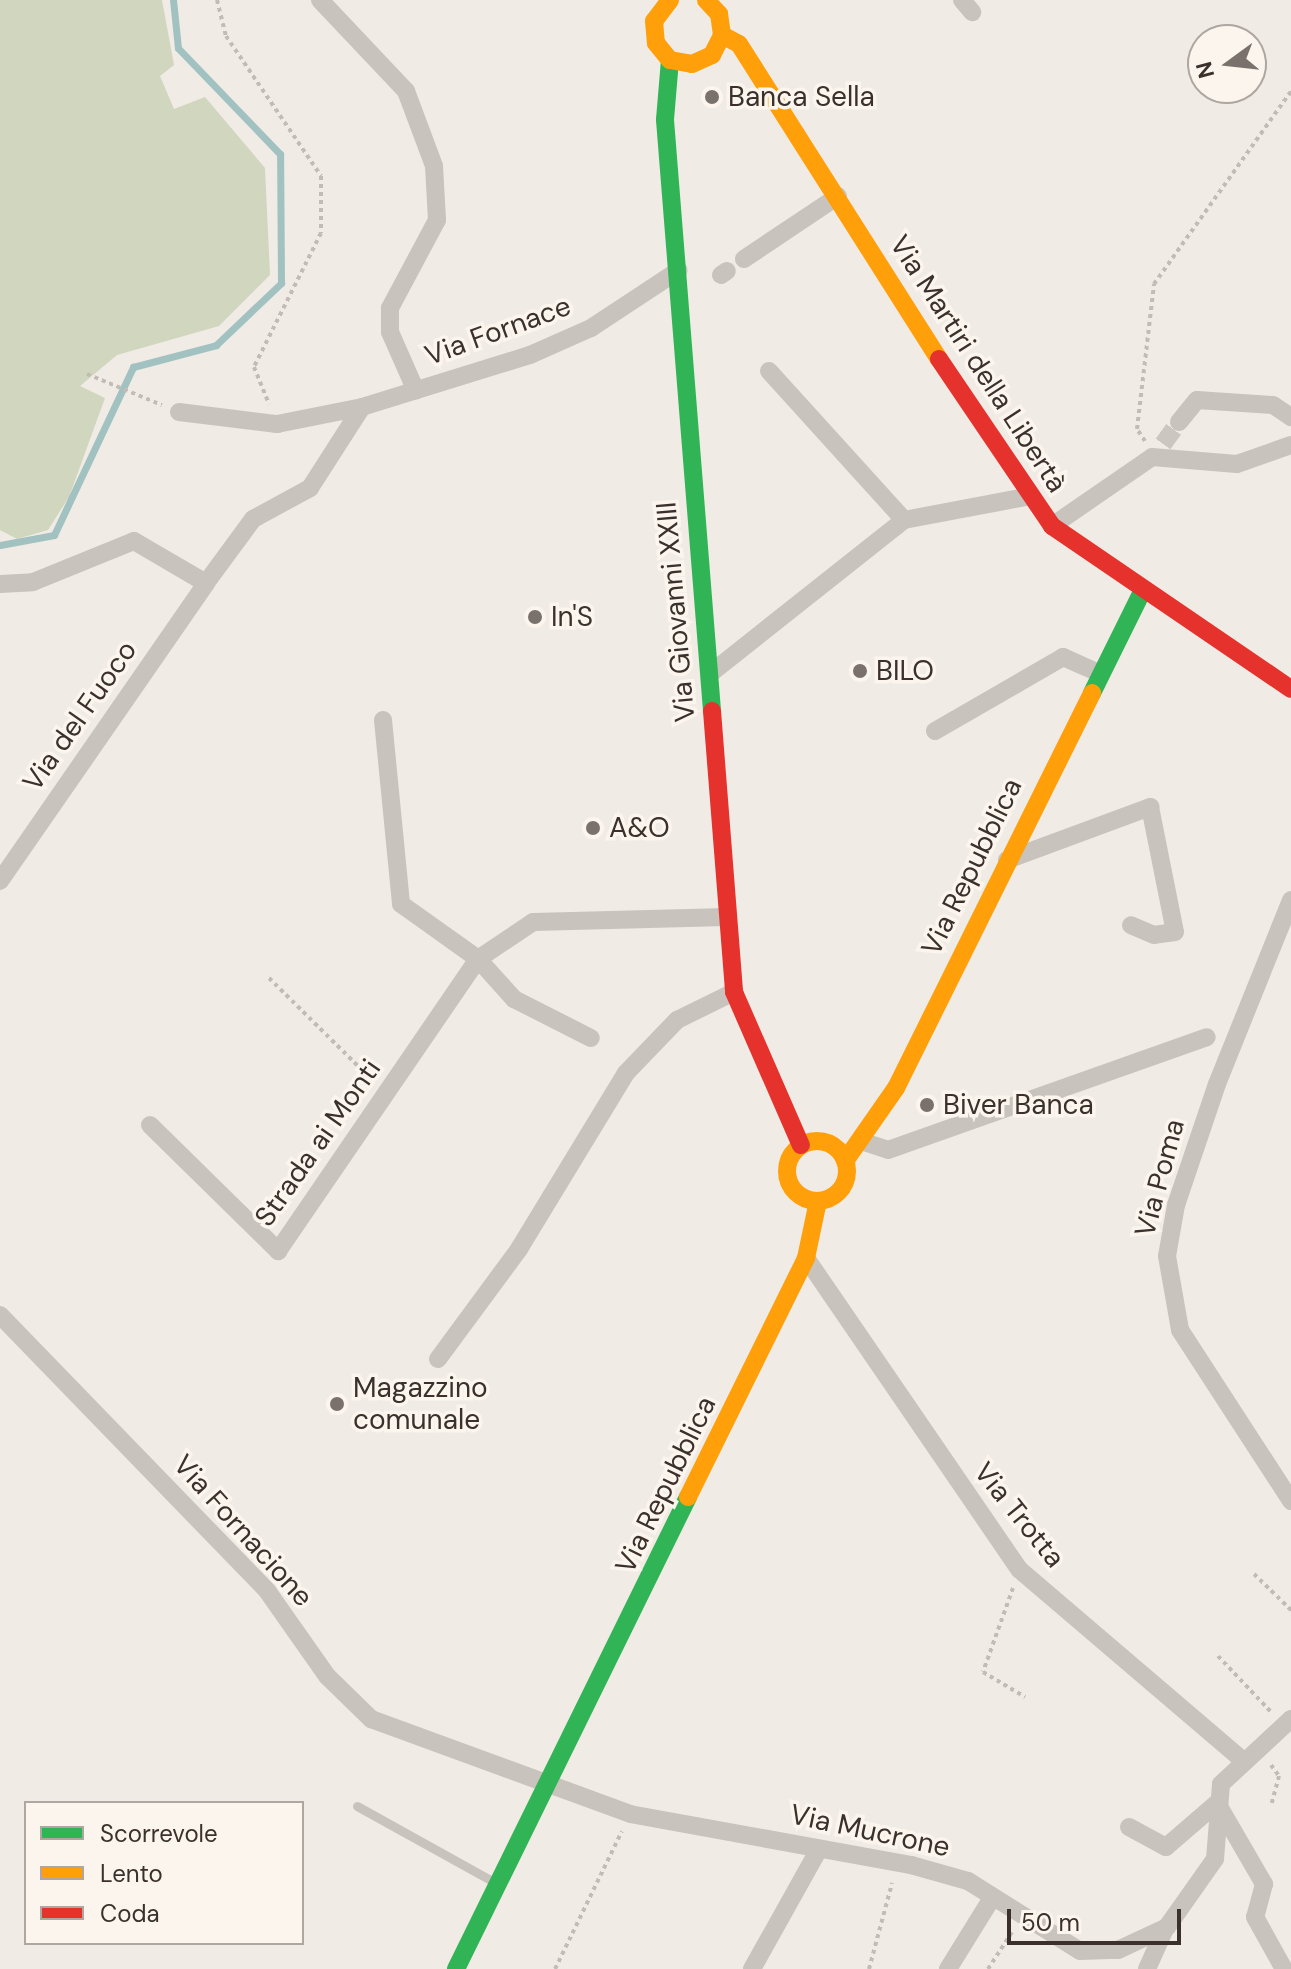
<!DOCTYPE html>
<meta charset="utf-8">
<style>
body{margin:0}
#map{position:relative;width:1291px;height:1969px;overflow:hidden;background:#f0ebe5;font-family:"DM Sans",sans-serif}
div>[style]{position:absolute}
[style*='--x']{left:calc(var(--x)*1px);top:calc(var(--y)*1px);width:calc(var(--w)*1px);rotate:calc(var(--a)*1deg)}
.green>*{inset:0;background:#d1d6bf}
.stream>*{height:7px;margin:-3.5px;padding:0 3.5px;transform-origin:3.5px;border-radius:3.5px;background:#a1c2c1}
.street-tunnel>*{height:18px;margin-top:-9px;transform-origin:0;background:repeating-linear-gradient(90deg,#ccc6c0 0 18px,transparent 0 27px)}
.path>*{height:4px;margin-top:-2px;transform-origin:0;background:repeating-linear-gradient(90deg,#c2bbb6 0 4px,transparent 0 8px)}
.lane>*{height:9px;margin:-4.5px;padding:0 4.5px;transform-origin:4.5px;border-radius:4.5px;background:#c9c3be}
.street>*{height:18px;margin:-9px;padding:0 9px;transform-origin:9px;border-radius:9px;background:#c9c3be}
.fast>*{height:18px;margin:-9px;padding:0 9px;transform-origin:9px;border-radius:9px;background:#30b455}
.slow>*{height:18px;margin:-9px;padding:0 9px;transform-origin:9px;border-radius:9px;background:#ff9f0a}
.slow>.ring{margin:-9px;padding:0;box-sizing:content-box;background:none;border:18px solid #ff9f0a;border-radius:50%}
.jam>*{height:18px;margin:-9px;padding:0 9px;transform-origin:9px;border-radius:9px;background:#e5322d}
.dots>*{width:22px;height:22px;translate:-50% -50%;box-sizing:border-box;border:4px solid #fbf5ee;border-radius:50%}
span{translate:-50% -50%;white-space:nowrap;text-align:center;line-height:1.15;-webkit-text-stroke:7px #fbf5ee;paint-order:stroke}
.poi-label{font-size:28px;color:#3b302b}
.left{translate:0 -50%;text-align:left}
.street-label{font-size:28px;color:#3b302b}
.legend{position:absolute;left:24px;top:1801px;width:280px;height:144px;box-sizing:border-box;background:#fbf5ee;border:2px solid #aea6a0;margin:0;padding:10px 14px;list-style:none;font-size:24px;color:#3b302b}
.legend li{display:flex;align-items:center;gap:16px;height:40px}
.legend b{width:40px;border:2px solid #aea6a0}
.north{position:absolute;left:1187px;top:24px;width:80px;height:80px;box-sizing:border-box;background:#fbf5ee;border:2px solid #aea6a0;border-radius:50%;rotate:255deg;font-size:22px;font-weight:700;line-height:32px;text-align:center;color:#3b302b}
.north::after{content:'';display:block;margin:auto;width:28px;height:36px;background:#7a716c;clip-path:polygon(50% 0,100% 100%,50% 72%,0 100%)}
.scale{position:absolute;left:1007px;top:1909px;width:174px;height:36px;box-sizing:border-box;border:4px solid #3b302b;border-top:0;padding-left:10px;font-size:24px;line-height:28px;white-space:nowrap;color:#3b302b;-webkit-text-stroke:6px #fbf5ee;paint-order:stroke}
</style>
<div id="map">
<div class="green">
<div style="clip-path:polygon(0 0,162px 0,174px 65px,160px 76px,174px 109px,205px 97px,265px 168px,270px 275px,219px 326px,117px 355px,80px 386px,105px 398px,69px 497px,48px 530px,17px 539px,0 530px)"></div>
</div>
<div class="stream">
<div style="--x:0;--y:545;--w:55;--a:-10.5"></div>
<div style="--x:54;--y:535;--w:186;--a:-64.8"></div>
<div style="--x:133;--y:367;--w:86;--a:-14.8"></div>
<div style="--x:216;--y:345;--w:90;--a:-43.6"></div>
<div style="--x:281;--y:283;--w:129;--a:-90.4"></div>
<div style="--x:280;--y:154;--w:147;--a:-133.9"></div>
<div style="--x:178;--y:48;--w:48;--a:-95.9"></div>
</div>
<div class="street-tunnel">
<div style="--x:1163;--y:444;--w:27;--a:-54"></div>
</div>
<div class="path">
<div style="--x:217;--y:0;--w:37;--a:76"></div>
<div style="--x:226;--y:36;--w:169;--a:55.8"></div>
<div style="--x:321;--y:176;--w:57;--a:90"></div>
<div style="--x:321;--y:233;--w:150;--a:116.6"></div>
<div style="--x:254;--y:367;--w:40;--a:68"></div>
<div style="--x:87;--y:374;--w:81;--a:22.5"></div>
<div style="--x:1145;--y:441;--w:14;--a:-124"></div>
<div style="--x:1137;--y:429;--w:146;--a:-83.3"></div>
<div style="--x:1154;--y:284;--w:237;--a:-54.6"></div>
<div style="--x:269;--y:978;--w:144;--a:44.7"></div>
<div style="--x:1254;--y:1574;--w:52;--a:44.2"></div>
<div style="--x:1013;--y:1588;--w:89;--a:109.7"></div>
<div style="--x:983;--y:1672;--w:49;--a:30.8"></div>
<div style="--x:1218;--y:1656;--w:76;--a:46.6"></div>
<div style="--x:1271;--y:1765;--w:14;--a:54"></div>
<div style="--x:1279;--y:1776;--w:28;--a:105"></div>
<div style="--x:555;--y:1969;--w:153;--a:-64.1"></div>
<div style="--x:869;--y:1969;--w:89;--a:-75"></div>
<div style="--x:988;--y:1969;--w:44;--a:-57"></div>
</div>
<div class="lane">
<div style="--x:357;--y:1806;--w:159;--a:29"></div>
</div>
<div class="street">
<div style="--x:320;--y:0;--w:125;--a:46.6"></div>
<div style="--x:406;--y:91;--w:80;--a:69.5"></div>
<div style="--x:434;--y:166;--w:54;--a:86.8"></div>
<div style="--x:437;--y:220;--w:100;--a:118.1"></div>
<div style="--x:390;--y:308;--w:24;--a:90"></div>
<div style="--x:390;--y:332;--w:64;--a:66.2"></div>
<div style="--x:962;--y:0;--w:16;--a:50"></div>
<div style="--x:744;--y:259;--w:113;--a:-33.8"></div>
<div style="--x:721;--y:275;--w:7;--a:-34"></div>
<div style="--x:769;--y:371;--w:201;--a:47.8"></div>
<div style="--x:179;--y:412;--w:99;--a:7"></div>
<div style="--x:277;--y:424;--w:87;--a:-11.3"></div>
<div style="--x:1179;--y:422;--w:28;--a:-51"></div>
<div style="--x:1197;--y:400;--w:76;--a:3.8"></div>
<div style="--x:1273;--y:405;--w:22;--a:34"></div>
<div style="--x:1052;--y:526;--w:121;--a:-34.6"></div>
<div style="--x:1152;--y:457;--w:85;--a:4.7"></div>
<div style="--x:1237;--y:464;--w:57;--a:-19.4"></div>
<div style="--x:0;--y:584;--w:33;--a:-3"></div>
<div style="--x:33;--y:582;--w:109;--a:-22.1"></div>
<div style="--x:134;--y:541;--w:83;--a:30.3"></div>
<div style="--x:206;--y:583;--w:79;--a:-53.7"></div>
<div style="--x:253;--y:519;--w:65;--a:-28.5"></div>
<div style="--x:310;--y:488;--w:96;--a:-57.3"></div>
<div style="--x:362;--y:407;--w:176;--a:-17.2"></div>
<div style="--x:530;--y:355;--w:67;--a:-23.9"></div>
<div style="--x:591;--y:328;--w:105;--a:-33.4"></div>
<div style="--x:711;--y:673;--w:246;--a:-38.4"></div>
<div style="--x:904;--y:520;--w:124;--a:-10.7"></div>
<div style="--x:383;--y:720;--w:185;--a:84.4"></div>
<div style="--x:401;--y:904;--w:95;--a:35.5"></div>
<div style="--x:478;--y:959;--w:54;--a:48"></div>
<div style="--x:514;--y:999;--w:86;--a:26.9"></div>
<div style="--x:935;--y:731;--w:148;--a:-30"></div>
<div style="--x:1063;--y:657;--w:39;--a:24"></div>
<div style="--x:1007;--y:860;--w:153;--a:-20.3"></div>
<div style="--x:1150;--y:807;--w:127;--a:78.7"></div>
<div style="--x:1175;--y:932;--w:21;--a:172"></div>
<div style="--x:1154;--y:935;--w:25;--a:-157"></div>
<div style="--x:0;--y:881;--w:362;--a:-55.3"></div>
<div style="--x:1291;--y:900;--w:198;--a:111.9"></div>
<div style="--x:1217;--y:1084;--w:128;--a:108.7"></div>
<div style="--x:1176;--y:1205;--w:52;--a:100"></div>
<div style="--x:1167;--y:1256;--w:75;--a:80"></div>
<div style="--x:1180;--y:1330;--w:204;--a:57"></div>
<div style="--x:150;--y:1125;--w:180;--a:44.5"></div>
<div style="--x:278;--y:1251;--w:354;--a:-55.6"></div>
<div style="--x:478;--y:959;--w:66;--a:-33.9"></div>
<div style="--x:533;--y:922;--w:194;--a:-1.5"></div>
<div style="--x:864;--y:1142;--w:25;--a:18"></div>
<div style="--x:888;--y:1150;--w:338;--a:-19.5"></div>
<div style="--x:806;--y:1258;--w:378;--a:55.6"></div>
<div style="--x:1020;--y:1570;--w:291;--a:40.5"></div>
<div style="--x:0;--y:1315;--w:385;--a:45.9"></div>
<div style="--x:268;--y:1592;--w:103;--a:54.9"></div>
<div style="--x:327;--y:1676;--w:62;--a:44.3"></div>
<div style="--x:371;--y:1719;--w:276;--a:20.1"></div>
<div style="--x:630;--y:1814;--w:286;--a:10.3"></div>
<div style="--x:911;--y:1865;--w:59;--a:15.7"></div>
<div style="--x:968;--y:1881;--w:132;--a:32"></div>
<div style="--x:1080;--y:1951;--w:38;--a:-2"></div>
<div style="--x:1118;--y:1950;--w:54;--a:-25.1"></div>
<div style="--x:1167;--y:1927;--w:83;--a:-54.8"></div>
<div style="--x:1215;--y:1859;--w:75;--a:-85.4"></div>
<div style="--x:1221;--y:1784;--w:96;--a:-42.9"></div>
<div style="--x:438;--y:1359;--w:137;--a:-53.6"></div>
<div style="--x:519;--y:1249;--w:206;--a:-58.7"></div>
<div style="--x:626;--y:1073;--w:74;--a:-46.1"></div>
<div style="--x:677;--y:1020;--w:64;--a:-26.2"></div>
<div style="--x:1217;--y:1803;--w:94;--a:59.9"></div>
<div style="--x:1264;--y:1884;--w:34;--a:105"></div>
<div style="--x:1255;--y:1917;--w:60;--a:60.9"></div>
<div style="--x:1129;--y:1827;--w:42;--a:28.4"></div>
<div style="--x:1166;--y:1847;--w:67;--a:-40.8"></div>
<div style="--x:752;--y:1969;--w:137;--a:-60.8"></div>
<div style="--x:948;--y:1969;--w:84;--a:-58.2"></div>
<div style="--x:1147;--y:1969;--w:44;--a:-65.8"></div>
</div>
<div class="fast">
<div style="--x:670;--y:60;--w:60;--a:94.8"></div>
<div style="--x:665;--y:120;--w:593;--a:85.45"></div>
<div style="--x:1092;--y:693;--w:113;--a:-63.7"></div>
<div style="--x:456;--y:1969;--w:526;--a:-63.82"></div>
</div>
<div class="slow">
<div style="--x:670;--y:0;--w:26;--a:127"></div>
<div style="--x:654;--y:21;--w:22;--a:85"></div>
<div style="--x:656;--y:43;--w:22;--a:51"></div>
<div style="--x:670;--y:60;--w:22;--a:10"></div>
<div style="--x:692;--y:64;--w:22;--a:-24"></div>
<div style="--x:712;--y:55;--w:22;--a:-63"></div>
<div style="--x:722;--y:35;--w:21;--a:-98"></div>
<div style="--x:719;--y:14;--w:19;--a:-133"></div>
<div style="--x:722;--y:35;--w:19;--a:28"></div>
<div style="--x:739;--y:44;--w:373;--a:57.6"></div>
<div class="ring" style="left:787px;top:1141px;width:42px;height:42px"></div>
<div style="--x:845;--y:1161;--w:89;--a:-55.1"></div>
<div style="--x:896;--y:1088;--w:441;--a:-63.6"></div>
<div style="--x:688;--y:1497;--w:267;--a:-63.7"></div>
<div style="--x:806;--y:1258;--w:58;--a:-78.1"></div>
</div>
<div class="jam">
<div style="--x:939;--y:359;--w:202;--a:55.9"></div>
<div style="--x:1052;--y:526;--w:289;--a:34.3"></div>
<div style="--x:712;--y:711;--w:282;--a:85.5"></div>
<div style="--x:734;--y:992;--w:167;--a:66.4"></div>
</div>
<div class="dots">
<div style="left:712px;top:97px;background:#7a716c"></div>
<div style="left:535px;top:617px;background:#7a716c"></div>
<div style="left:860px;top:671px;background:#7a716c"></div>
<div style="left:593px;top:828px;background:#7a716c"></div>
<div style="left:927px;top:1105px;background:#7a716c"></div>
<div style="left:337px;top:1404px;background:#7a716c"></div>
</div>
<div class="poi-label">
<span class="left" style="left:728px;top:97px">Banca Sella</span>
<span class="left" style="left:551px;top:617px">In'S</span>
<span class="left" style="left:876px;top:671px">BILO</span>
<span class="left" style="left:609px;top:828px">A&amp;O</span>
<span class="left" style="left:943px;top:1105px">Biver Banca</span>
<span class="left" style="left:353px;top:1404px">Magazzino<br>comunale</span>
</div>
<div class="street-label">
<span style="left:498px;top:331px;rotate:-20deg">Via Fornace</span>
<span style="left:978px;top:364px;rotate:57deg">Via Martiri della Libertà</span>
<span style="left:676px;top:612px;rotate:-95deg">Via Giovanni XXIII</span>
<span style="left:80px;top:716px;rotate:-55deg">Via del Fuoco</span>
<span style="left:972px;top:867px;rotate:-64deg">Via Repubblica</span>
<span style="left:318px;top:1143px;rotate:-55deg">Strada ai Monti</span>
<span style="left:1160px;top:1178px;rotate:-75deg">Via Poma</span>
<span style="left:666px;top:1485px;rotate:-64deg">Via Repubblica</span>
<span style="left:1019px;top:1515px;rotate:51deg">Via Trotta</span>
<span style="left:243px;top:1531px;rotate:48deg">Via Fornacione</span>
<span style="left:870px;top:1831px;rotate:12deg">Via Mucrone</span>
</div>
<ul class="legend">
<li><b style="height:10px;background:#30b455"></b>Scorrevole</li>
<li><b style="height:10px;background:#ff9f0a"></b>Lento</li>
<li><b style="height:10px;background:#e5322d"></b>Coda</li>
</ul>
<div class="north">N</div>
<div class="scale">50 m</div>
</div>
